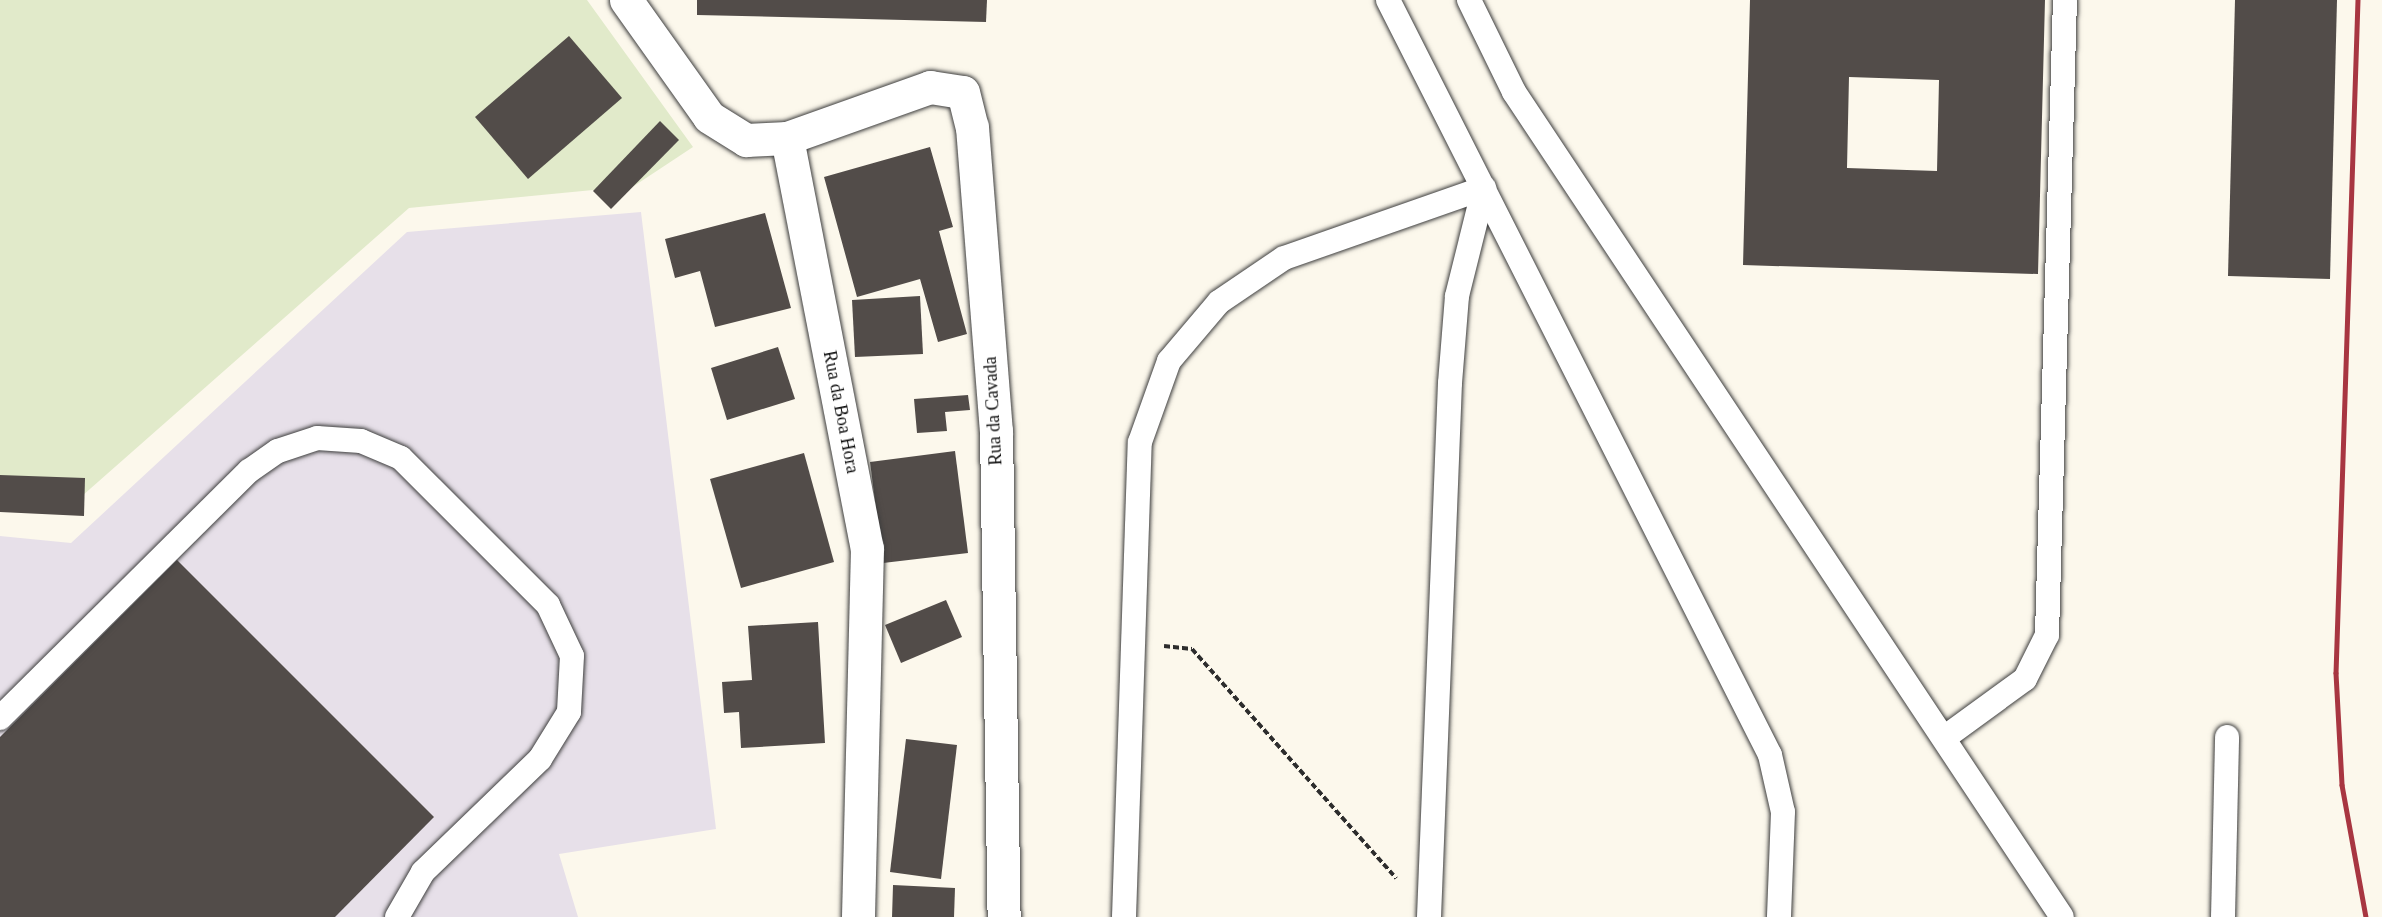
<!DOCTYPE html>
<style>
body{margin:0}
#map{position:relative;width:2382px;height:917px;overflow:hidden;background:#fcf8ec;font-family:Georgia,serif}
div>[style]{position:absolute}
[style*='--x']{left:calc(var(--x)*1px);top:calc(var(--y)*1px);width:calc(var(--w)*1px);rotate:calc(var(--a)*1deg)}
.industrial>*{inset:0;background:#e7e0e9}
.pitch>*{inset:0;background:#e1eaca}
.building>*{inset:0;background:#524c49}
.path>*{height:4px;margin-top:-2px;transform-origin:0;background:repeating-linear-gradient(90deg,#2d2d2d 0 6px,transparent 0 9px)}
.roads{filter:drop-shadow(0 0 2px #3e3e3e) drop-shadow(0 0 2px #3e3e3e)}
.lane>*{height:24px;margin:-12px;padding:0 12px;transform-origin:12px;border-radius:12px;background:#fff}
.street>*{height:33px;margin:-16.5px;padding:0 16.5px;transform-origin:16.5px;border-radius:16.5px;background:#fff}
.rail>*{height:4.5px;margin:-2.25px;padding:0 2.25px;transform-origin:2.25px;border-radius:2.25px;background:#a83641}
span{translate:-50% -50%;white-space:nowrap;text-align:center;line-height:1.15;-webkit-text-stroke:6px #fff;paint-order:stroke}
.street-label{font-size:18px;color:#0b0b0b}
</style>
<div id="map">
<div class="industrial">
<div style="clip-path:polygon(641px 212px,716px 829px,559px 854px,578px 917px,0 917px,0 536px,71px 543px,407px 232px)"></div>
</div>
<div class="pitch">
<div style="clip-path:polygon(0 0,587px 0,693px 147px,634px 186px,409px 208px,82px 496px,0 501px)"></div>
</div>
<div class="building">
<div style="clip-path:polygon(697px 0,987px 0,986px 22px,697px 15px)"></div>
<div style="clip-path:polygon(evenodd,1750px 0,2045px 0,2038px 274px,1743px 265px,1750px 0,1849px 77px,1939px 80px,1937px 171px,1847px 168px,1849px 77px)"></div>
<div style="clip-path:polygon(2235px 0,2337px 0,2330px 279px,2228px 276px)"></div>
<div style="clip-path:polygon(569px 36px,622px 98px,528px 179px,475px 117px)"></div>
<div style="clip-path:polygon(660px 121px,679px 140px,611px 209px,593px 191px)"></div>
<div style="clip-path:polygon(930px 147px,953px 227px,939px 231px,967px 334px,938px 342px,920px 279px,857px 297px,824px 177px)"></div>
<div style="clip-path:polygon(765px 213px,791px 308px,715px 327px,700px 271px,675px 278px,665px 239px)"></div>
<div style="clip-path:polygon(920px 296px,923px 354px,855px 357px,852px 300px)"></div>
<div style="clip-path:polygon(778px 347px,795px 399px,727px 420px,711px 368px)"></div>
<div style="clip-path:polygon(968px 395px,970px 410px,945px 412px,947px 431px,917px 433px,914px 399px)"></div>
<div style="clip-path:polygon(955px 451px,968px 553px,883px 563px,870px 462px)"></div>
<div style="clip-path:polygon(804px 453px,834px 562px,741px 588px,710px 479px)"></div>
<div style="clip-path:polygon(0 475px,85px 478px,84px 516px,0 512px)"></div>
<div style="clip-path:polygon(177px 560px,434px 817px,335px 917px,0 917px,0 737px)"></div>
<div style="clip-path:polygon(946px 600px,962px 637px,901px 663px,885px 625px)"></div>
<div style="clip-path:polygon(818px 622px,825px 743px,741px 748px,739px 712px,724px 713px,722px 682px,752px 680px,748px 626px)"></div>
<div style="clip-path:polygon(906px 739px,957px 745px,941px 879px,890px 872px)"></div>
<div style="clip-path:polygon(893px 885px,955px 888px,954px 917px,892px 917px)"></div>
</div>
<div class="path">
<div style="--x:1164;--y:646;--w:28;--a:6"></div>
<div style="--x:1192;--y:649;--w:307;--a:48.3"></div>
</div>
<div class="roads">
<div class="lane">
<div style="--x:1388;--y:0;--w:846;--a:63.16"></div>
<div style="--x:1770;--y:755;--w:58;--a:77.2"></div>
<div style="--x:1783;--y:812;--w:105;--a:92.2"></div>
<div style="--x:1469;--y:0;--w:102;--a:63.9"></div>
<div style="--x:1514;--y:92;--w:990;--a:56.41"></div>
<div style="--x:0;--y:718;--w:351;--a:-44.8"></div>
<div style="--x:249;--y:471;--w:35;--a:-35"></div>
<div style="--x:278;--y:451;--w:41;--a:-18.4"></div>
<div style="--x:317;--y:438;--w:44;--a:3.9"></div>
<div style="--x:361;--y:441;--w:43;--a:23"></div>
<div style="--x:401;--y:458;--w:208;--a:45"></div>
<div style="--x:548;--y:605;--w:56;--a:64.8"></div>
<div style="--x:572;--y:656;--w:56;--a:93.1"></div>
<div style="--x:569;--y:712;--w:55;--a:121.7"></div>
<div style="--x:540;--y:759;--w:163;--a:136"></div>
<div style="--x:423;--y:872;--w:52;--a:120"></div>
<div style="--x:1944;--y:738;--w:100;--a:-36.1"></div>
<div style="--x:2025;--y:679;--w:49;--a:-63.4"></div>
<div style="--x:2047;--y:635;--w:635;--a:-88.38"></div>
<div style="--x:1124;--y:917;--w:475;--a:-88.1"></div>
<div style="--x:1140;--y:442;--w:86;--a:-70.3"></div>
<div style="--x:1169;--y:361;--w:77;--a:-49.7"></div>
<div style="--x:1219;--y:302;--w:78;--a:-34.1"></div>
<div style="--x:1284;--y:258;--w:212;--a:-19.3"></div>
<div style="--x:1429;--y:917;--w:534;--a:-87.75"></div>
<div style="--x:1450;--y:383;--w:87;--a:-85.4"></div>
<div style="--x:1457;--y:296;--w:111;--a:-76"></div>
<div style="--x:2223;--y:917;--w:180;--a:-88.7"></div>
</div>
<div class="street">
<div style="--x:626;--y:0;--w:143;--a:54.6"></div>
<div style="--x:709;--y:117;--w:44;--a:31.9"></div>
<div style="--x:746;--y:140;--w:41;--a:-2.8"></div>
<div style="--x:787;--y:138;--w:152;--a:-19.6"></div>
<div style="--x:930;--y:87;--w:33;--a:9"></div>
<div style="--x:963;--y:92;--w:36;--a:76"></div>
<div style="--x:972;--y:127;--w:305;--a:85.5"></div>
<div style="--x:996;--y:431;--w:486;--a:89.1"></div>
<div style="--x:787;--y:138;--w:418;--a:79"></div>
<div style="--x:867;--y:548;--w:369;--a:91.4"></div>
</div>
</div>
<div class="rail">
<div style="--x:2358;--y:0;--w:673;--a:91.87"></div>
<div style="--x:2336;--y:673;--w:112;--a:86.9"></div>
<div style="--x:2342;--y:785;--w:134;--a:79.7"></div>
</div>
<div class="street-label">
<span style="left:993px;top:411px;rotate:-93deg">Rua da Cavada</span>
<span style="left:841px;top:412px;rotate:79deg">Rua da Boa Hora</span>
</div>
</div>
